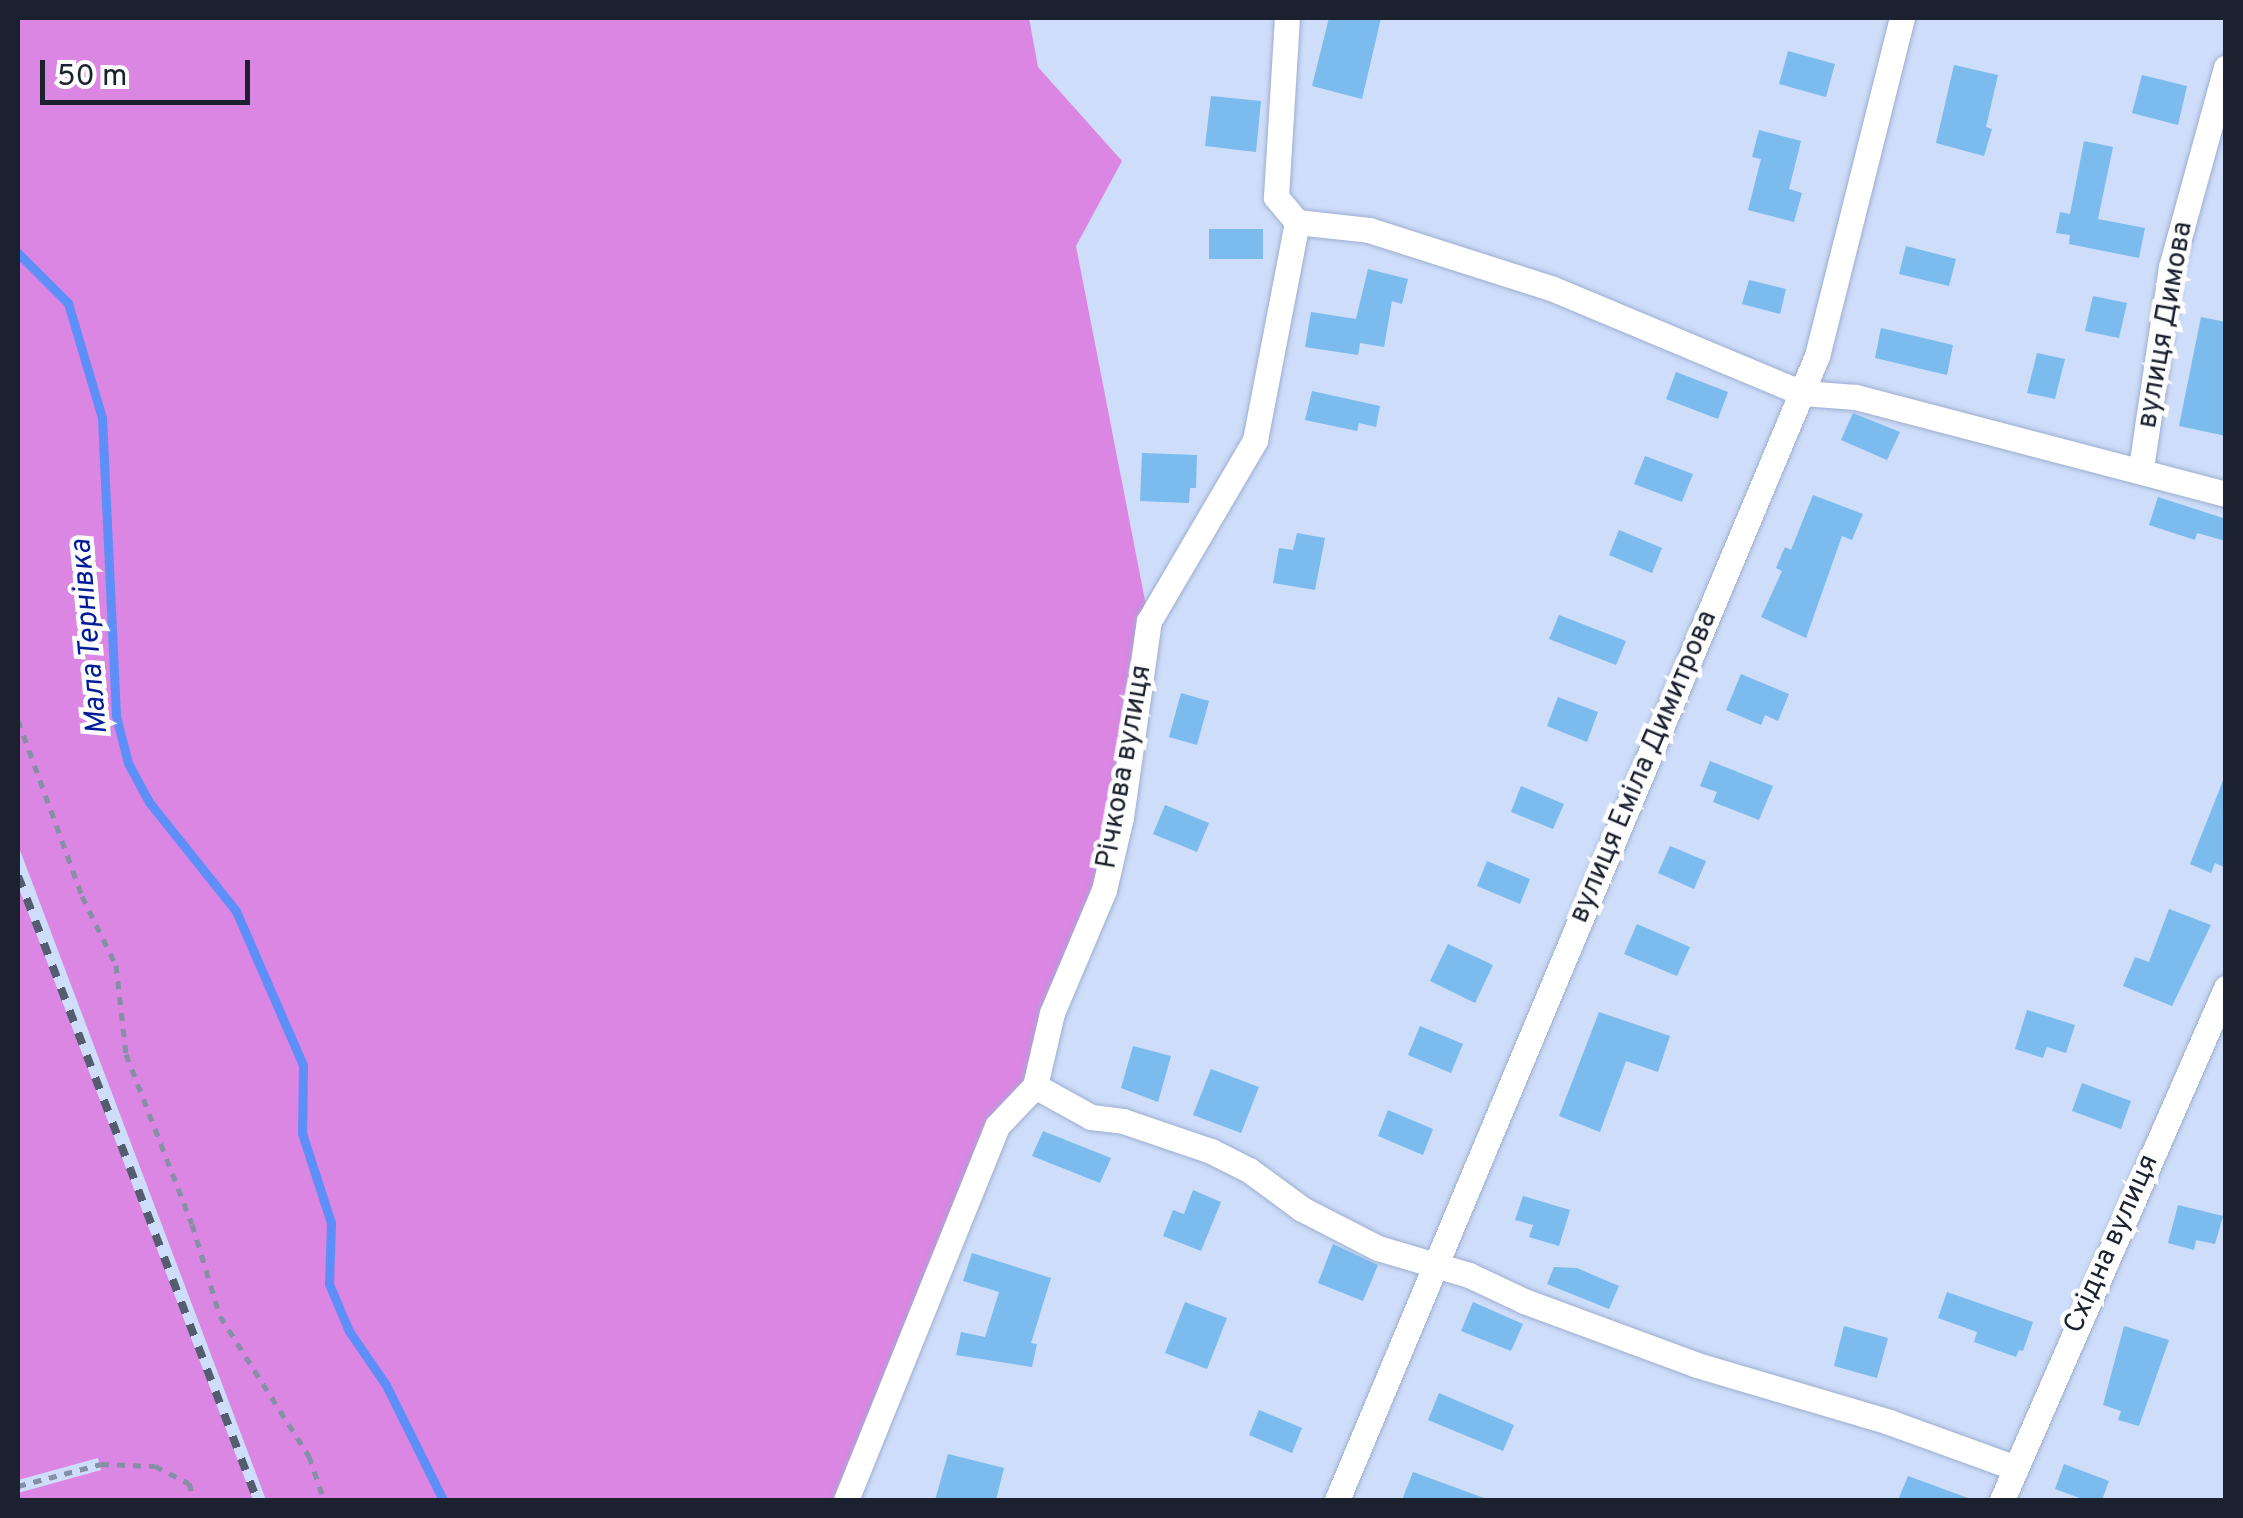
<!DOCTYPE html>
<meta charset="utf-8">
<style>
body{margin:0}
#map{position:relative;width:2243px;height:1518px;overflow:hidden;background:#ceddf9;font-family:Overpass,sans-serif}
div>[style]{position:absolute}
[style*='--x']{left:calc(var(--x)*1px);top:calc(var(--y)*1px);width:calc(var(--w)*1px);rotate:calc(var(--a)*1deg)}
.green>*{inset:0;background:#da86e2}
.stream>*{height:9px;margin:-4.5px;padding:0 4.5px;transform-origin:4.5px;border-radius:4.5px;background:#5e8ef7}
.building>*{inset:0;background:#7bbbee}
.path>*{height:5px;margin-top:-2.5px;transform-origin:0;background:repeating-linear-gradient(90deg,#8590a6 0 8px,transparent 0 16px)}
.roads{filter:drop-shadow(0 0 2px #9daed0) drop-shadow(0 0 2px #9daed0)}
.street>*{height:25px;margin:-12.5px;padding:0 12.5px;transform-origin:12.5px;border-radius:12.5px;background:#fff}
.rail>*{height:8px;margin-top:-4px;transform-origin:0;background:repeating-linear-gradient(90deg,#545d6f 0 12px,transparent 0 24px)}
span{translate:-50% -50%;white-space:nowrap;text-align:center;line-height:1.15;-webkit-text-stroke:9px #fdfdfd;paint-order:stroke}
.street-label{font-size:28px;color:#1b212e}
.water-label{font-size:30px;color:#001c97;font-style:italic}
.frame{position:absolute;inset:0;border:20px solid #1b212e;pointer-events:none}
.scale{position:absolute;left:40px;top:60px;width:210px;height:45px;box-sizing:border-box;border:5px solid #1b212e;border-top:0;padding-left:12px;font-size:30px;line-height:35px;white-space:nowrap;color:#1b212e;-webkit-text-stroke:8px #fdfdfd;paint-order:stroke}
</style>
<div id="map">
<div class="green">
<div style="clip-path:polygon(18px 18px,1029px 18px,1038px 67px,1122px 161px,1076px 246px,1149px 621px,1096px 892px,1029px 1078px,839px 1500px,266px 1500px,18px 845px)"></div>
<div style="clip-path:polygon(18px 886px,253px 1500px,18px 1500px,18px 1493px,101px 1470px,98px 1458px,18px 1480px)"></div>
</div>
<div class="stream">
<div style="--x:18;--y:253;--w:71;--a:45"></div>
<div style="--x:68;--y:303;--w:120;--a:73.5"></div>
<div style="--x:102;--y:418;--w:298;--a:87.3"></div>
<div style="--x:116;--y:716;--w:49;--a:75.7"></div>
<div style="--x:128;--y:763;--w:44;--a:61.7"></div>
<div style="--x:149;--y:802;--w:139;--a:51.4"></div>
<div style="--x:236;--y:911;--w:168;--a:66.5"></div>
<div style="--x:303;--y:1065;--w:68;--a:90.8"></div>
<div style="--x:302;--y:1133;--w:95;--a:72.1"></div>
<div style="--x:331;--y:1223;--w:61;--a:91.9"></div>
<div style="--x:329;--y:1284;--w:51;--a:66.9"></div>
<div style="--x:349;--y:1331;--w:65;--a:55.6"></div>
<div style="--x:386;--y:1385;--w:128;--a:63.6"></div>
</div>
<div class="building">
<div style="clip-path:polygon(1329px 18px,1381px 18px,1362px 99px,1312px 86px)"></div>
<div style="clip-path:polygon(1788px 51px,1835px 64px,1826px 97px,1779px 84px)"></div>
<div style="clip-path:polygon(1954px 65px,1998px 75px,1986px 127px,1992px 129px,1984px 156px,1936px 143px)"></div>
<div style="clip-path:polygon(2142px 75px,2187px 86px,2178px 125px,2132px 113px)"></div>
<div style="clip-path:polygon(1211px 96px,1261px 101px,1256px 152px,1205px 146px)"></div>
<div style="clip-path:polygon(1759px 130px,1801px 141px,1789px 189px,1802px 193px,1794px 222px,1748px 210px,1761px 159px,1752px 157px)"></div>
<div style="clip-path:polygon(2084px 141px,2113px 147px,2098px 219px,2145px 228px,2139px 258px,2069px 244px,2070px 235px,2056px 233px,2060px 212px,2070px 214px)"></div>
<div style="clip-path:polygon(1209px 229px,1263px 229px,1263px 259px,1209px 259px)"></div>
<div style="clip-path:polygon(1906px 246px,1956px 259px,1949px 286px,1899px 274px)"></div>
<div style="clip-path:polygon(1368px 269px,1408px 279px,1402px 304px,1392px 301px,1384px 347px,1360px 343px,1358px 355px,1305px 347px,1311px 312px,1356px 319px)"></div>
<div style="clip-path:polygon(1749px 280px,1786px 289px,1780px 314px,1742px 304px)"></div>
<div style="clip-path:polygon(2093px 296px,2127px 303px,2119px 338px,2085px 331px)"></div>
<div style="clip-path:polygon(2201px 317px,2226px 322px,2226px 436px,2179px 426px)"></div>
<div style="clip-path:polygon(1881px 328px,1953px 345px,1947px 375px,1875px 358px)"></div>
<div style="clip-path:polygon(2037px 353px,2065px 359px,2055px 399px,2027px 393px)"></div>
<div style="clip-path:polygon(1676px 372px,1728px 392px,1718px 419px,1666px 399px)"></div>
<div style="clip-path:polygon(1312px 391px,1380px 406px,1376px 427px,1359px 423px,1357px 431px,1305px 420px)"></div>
<div style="clip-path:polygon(1853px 413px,1900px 432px,1887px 460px,1841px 440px)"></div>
<div style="clip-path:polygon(1142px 453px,1197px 455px,1196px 488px,1190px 488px,1189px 503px,1140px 501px)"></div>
<div style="clip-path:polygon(1645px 456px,1693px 474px,1682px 502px,1634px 484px)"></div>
<div style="clip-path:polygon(1813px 495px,1863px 514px,1852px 540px,1842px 536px,1806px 638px,1761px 617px,1782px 571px,1776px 568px,1785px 547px,1791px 550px)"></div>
<div style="clip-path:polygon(2158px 497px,2226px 519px,2226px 541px,2197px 533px,2195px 540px,2149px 525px)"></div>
<div style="clip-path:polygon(1619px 530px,1662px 548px,1652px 573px,1609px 555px)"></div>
<div style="clip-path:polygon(1297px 533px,1325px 538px,1315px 590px,1273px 583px,1279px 548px,1293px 550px)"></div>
<div style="clip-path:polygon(1559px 615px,1626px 641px,1616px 665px,1549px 639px)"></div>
<div style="clip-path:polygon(1741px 674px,1789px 694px,1778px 721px,1765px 715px,1761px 725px,1726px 710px)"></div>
<div style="clip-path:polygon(1181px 693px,1209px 701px,1197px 745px,1169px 737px)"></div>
<div style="clip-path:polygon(1558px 697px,1598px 712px,1587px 742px,1547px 726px)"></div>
<div style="clip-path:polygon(1710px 761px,1773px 786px,1759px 820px,1713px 802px,1717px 792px,1700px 786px)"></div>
<div style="clip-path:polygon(2224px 778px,2226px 868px,2215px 863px,2211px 873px,2190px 864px)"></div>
<div style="clip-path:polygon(1521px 786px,1564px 804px,1553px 829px,1511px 812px)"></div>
<div style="clip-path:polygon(1165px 805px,1209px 823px,1197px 852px,1153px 834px)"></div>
<div style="clip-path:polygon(1670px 846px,1706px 861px,1694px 889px,1658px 873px)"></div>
<div style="clip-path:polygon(1487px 861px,1530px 879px,1520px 904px,1477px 886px)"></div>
<div style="clip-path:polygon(2169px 909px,2211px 925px,2172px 1006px,2123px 986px,2135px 957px,2149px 962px)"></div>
<div style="clip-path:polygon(1637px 924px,1690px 947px,1677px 976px,1624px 954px)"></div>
<div style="clip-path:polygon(1448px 944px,1493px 965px,1475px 1003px,1430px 981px)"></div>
<div style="clip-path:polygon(2027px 1010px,2075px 1025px,2066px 1053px,2047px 1047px,2043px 1058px,2015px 1049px)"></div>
<div style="clip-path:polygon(1599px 1012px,1670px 1036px,1658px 1072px,1626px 1061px,1600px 1132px,1559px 1116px)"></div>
<div style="clip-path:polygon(1420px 1026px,1463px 1044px,1451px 1073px,1408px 1055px)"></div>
<div style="clip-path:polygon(1133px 1046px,1171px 1056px,1158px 1102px,1121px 1088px)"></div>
<div style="clip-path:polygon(1211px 1069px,1259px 1087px,1241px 1133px,1193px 1115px)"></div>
<div style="clip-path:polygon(2082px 1083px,2131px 1101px,2121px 1129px,2072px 1111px)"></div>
<div style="clip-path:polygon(1388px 1110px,1433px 1129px,1423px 1155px,1378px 1136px)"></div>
<div style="clip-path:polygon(1043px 1131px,1111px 1158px,1100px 1183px,1032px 1156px)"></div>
<div style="clip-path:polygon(1193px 1190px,1221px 1202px,1201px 1251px,1163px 1236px,1173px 1210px,1184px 1214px)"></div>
<div style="clip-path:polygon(1523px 1196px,1570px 1210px,1559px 1246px,1529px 1237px,1533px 1225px,1515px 1220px)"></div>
<div style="clip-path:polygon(2178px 1205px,2223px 1216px,2215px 1244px,2196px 1240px,2194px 1250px,2168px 1243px)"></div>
<div style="clip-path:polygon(1333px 1244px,1378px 1265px,1363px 1301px,1318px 1283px)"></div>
<div style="clip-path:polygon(972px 1253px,1051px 1278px,1031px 1343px,1037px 1344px,1032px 1367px,956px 1355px,961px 1332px,985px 1337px,999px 1292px,963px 1281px)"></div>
<div style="clip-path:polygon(1554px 1267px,1577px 1268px,1619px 1286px,1609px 1309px,1547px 1284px)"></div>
<div style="clip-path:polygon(1947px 1292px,2033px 1322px,2023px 1351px,2019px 1350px,2016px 1357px,1974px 1342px,1977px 1332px,1938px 1318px)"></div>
<div style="clip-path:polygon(1185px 1302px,1227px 1318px,1207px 1369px,1165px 1353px)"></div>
<div style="clip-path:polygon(1473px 1302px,1523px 1324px,1511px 1351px,1461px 1331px)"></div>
<div style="clip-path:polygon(1844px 1326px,1888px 1338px,1877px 1378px,1834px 1366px)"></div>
<div style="clip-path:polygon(2124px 1326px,2169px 1340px,2139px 1426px,2118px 1420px,2121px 1411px,2103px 1405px)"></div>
<div style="clip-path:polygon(1439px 1393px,1514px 1425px,1503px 1451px,1428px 1420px)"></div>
<div style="clip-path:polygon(1259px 1410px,1302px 1428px,1292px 1453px,1249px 1435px)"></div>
<div style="clip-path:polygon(948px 1454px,1004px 1468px,996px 1500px,935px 1500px)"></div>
<div style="clip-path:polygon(2064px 1464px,2109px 1481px,2102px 1500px,2085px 1500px,2055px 1489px)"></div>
<div style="clip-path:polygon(1413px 1472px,1484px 1498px,1484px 1500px,1402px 1500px)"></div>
<div style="clip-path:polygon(1908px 1476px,1968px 1498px,1968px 1500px,1898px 1500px)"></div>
</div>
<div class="path">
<div style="--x:18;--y:720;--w:187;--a:70"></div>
<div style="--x:82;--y:896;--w:77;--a:63.8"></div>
<div style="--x:116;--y:965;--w:90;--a:83.6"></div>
<div style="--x:126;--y:1054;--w:182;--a:68.8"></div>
<div style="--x:192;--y:1224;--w:96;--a:73.1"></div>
<div style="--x:220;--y:1316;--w:166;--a:57.6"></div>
<div style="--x:309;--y:1456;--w:46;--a:71.2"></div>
<div style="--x:18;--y:1486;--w:86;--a:-14.8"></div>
<div style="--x:101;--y:1464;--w:54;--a:2.1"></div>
<div style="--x:155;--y:1466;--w:38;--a:27"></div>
<div style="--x:189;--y:1483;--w:18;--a:74"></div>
</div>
<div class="roads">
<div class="street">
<div style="--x:1297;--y:222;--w:72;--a:6.3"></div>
<div style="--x:1369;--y:230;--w:191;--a:17.7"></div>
<div style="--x:1551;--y:288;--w:272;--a:22.7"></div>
<div style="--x:1802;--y:393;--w:54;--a:4.2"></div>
<div style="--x:1856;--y:397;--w:383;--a:14.7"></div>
<div style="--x:2141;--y:468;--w:203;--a:-81.5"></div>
<div style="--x:2171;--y:267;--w:207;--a:-74.6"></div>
<div style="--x:1035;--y:1086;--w:64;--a:29"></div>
<div style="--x:1091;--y:1117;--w:32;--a:7"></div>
<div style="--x:1123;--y:1121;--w:93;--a:18.8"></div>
<div style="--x:1211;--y:1151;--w:42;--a:26.6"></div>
<div style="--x:1249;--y:1170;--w:66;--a:36.3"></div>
<div style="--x:1302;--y:1209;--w:85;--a:27.2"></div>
<div style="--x:1378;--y:1248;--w:95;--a:16.5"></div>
<div style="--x:1469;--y:1275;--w:61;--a:25.3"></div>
<div style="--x:1524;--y:1301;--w:184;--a:20.3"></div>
<div style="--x:1697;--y:1365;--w:200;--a:16.5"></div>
<div style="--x:1889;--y:1422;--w:132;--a:19.9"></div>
<div style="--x:846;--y:1500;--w:403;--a:-68"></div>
<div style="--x:997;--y:1126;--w:55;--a:-46.5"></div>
<div style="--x:1035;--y:1086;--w:75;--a:-76.9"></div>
<div style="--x:1052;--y:1013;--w:134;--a:-67.1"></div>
<div style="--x:1104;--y:890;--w:75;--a:-76.9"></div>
<div style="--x:1121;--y:817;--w:198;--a:-81.9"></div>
<div style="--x:1149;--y:621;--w:210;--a:-59.6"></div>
<div style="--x:1255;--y:440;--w:222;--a:-79.1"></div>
<div style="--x:1297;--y:222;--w:33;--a:-130"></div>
<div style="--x:1276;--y:197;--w:179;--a:-86.5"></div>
<div style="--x:1337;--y:1500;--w:1241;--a:-67.24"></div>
<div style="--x:1817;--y:356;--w:349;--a:-75.9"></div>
<div style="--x:2002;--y:1500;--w:559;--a:-66.37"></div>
</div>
</div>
<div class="rail">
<div style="--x:18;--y:876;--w:668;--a:69.04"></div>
</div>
<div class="street-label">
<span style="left:2166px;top:325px;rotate:-80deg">вулиця Димова</span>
<span style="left:1125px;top:767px;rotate:-80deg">Річкова вулиця</span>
<span style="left:1644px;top:767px;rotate:-67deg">вулиця Еміла Димитрова</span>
<span style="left:2112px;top:1244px;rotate:-66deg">Східна вулиця</span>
</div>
<div class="water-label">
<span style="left:91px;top:637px;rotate:-95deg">Мала Тернівка</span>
</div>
<div class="frame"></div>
<div class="scale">50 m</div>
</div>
